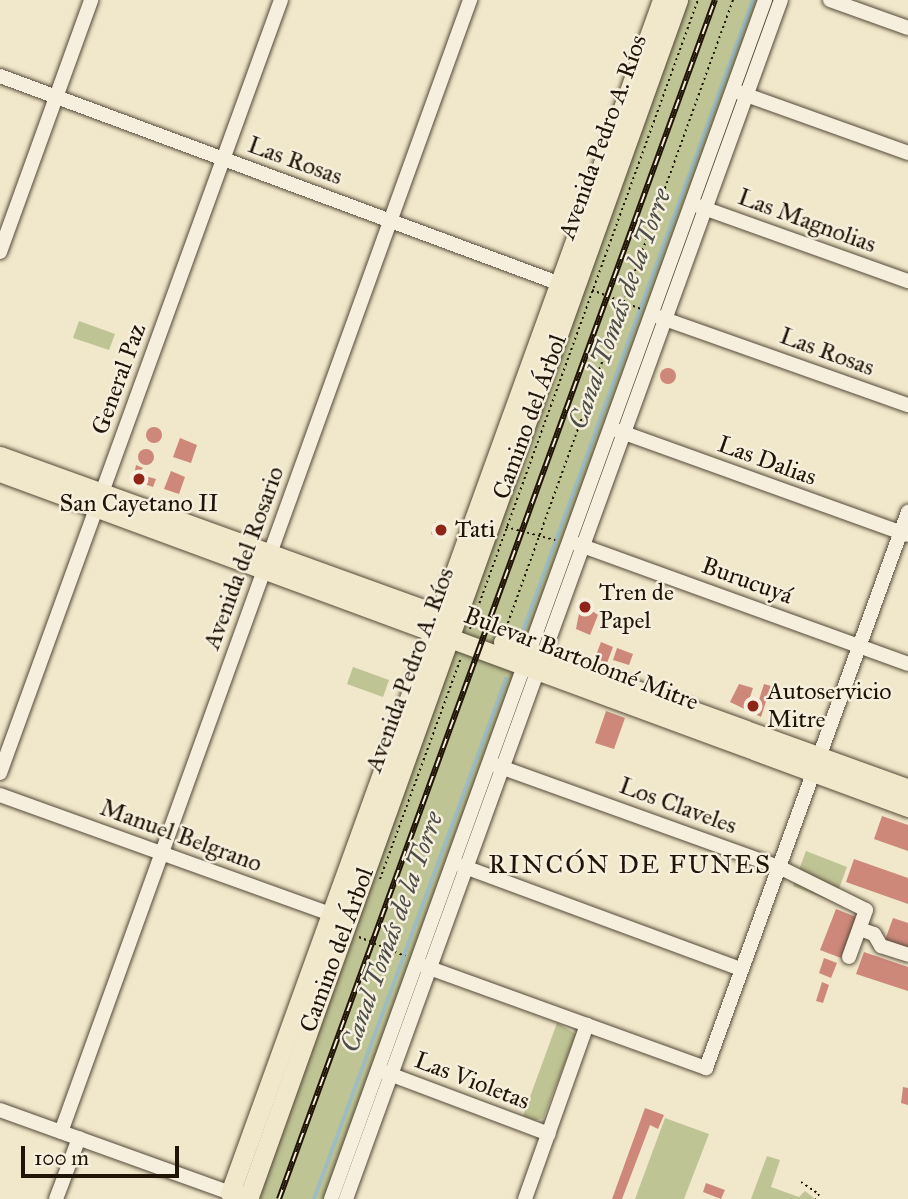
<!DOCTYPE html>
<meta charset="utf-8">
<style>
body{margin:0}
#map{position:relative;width:908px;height:1199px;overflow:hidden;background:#f1e7ca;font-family:"IM FELL Great Primer",serif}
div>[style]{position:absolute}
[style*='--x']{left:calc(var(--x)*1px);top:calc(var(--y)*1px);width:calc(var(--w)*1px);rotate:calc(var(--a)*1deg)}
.green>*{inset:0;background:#bfc494}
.stream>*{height:3.5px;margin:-1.75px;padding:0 1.75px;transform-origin:1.75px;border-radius:1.75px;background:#9fbdc1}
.building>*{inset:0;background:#cd887a}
.round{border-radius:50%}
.path>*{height:2px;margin-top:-1px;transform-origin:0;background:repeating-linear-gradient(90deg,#201407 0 2px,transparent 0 5.5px)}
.roads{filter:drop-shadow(0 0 2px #544938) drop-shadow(0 0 2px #544938)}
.minor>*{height:14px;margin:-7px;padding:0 7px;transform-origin:7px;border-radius:7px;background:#f6efdd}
.major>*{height:19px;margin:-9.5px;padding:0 9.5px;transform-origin:9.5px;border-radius:9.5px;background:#f1e7ca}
.rail>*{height:6px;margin-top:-3px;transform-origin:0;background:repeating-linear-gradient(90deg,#f6efdd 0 10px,#201407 0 20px);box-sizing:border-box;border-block:2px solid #201407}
.dots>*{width:19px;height:19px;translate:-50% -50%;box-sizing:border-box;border:4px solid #f6efdd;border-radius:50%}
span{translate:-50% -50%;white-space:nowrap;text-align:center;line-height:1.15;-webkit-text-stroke:5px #f6efdd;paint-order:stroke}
.street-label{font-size:24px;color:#201407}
.poi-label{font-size:24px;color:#201407}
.left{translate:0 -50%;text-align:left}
.water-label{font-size:26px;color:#4c4f48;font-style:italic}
.neighbourhood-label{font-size:26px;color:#201407;letter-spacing:2px}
.scale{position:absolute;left:21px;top:1146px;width:158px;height:32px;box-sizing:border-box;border:4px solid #201407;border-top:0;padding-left:9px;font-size:21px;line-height:24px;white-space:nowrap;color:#201407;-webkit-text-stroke:5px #f6efdd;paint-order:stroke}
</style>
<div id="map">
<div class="green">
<div style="clip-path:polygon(662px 0,765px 0,331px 1199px,248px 1199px)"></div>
<div style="clip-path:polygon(79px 321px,115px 334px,109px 350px,73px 338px)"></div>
<div style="clip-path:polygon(353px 667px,389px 680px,383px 697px,347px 684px)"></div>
<div style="clip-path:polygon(806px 851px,847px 867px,834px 902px,793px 886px)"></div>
<div style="clip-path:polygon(557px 1023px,576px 1034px,543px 1119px,536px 1120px,523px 1116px)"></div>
<div style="clip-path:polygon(665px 1118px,709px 1134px,684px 1199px,635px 1199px)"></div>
<div style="clip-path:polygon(767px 1156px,780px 1160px,771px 1187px,799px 1197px,805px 1191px,815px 1199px,751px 1199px)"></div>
</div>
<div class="stream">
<div style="--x:523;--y:631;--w:672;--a:-69.97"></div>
<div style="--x:314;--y:1199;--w:554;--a:-69.73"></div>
</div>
<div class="building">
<div class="round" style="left:660px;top:368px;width:16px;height:16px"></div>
<div class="round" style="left:146px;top:427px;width:16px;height:16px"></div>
<div style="clip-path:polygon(180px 438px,197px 445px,191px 463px,173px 457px)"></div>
<div class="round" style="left:138px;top:449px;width:16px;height:16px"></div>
<div style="clip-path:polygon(136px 465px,143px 468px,137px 474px,156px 479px,153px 487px,133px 480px)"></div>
<div style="clip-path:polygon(171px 471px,185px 477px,179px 494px,164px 489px)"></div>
<div style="clip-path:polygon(435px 522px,450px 527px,443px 538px,431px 534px)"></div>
<div style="clip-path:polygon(581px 603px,598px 615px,590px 635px,576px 629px)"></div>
<div style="clip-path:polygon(601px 642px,613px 647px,607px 663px,595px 658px)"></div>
<div style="clip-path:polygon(617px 648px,633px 654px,629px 665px,613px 660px)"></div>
<div style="clip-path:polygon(739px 684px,753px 688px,749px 700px,758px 703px,764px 684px,771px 686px,761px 717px,730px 702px)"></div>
<div style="clip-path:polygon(606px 711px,625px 718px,614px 749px,595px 743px)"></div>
<div style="clip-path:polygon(882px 816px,908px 825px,908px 851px,874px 839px)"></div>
<div style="clip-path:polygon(854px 859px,908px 878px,908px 904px,846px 882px)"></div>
<div style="clip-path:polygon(836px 909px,856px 917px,841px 958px,820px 950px)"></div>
<div style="clip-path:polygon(893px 918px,908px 923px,908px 947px,885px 940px)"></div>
<div style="clip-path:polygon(864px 952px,908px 967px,908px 991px,856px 974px)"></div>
<div style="clip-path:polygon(824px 958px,837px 963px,831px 978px,819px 973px)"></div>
<div style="clip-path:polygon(822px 982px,829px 985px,823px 1003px,816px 1001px)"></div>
<div style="clip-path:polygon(903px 1087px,908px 1088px,908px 1105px,901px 1103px)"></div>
<div style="clip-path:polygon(645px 1108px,664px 1115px,658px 1129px,650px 1125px,622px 1199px,612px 1199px)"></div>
<div style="clip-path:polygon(706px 1183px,725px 1190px,721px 1199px,703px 1192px)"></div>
</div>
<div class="path">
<div style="--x:592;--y:290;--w:53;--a:21.2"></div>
<div style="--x:506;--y:527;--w:51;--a:14.9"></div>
<div style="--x:506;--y:628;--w:668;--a:-70.13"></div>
<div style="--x:470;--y:629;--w:669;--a:-70.08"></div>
<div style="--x:380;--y:879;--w:235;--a:-69.9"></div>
<div style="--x:359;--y:937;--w:50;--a:22.4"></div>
<div style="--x:801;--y:1182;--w:22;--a:34"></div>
<div style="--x:819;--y:1194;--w:6;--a:121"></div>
</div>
<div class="roads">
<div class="minor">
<div style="--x:830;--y:0;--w:83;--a:19.7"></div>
<div style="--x:0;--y:76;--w:604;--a:20.36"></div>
<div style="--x:738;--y:92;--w:181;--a:19.7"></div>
<div style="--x:698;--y:206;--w:223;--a:19.7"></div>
<div style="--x:0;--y:252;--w:268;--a:-70.1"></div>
<div style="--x:659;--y:317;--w:264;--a:19.5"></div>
<div style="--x:616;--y:430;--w:309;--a:19.8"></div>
<div style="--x:577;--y:544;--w:352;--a:19.9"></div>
<div style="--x:495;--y:765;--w:302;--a:19.8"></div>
<div style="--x:779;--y:867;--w:97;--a:26.3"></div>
<div style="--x:866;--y:910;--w:50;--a:109.9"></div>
<div style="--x:0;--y:773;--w:822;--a:-70.02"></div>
<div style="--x:0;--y:795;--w:359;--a:19.8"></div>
<div style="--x:462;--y:866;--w:297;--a:20.3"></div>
<div style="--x:860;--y:929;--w:15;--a:20"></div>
<div style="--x:874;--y:934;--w:14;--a:60"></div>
<div style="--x:881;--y:946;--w:28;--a:18"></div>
<div style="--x:424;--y:966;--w:300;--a:19.9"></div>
<div style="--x:706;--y:1068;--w:592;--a:-70.03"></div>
<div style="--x:384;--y:1072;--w:176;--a:20.6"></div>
<div style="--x:0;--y:1110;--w:245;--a:19.8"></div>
<div style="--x:61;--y:1132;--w:1204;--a:-70.13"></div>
<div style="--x:56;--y:1199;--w:65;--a:-69.3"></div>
<div style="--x:331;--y:1199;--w:1275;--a:-70.1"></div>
<div style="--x:346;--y:1199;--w:1275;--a:-70.06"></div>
<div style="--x:525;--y:1199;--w:185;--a:-70.4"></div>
</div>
<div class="major">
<div style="--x:0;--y:456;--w:479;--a:19.9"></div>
<div style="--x:0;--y:472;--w:968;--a:20.25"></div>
<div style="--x:503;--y:642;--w:431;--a:19.9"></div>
<div style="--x:248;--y:1198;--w:19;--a:-164"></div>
<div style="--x:230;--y:1193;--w:1269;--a:-70.09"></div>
<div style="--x:248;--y:1199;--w:1274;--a:-70.27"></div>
</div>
</div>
<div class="rail">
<div style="--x:279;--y:1199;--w:1276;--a:-70.02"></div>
</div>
<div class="dots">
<div style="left:139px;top:479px;background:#8f2418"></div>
<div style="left:441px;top:530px;background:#8f2418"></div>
<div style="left:585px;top:607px;background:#8f2418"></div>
<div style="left:753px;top:706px;background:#8f2418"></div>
</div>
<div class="street-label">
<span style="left:603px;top:137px;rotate:-70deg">Avenida Pedro A. Ríos</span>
<span style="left:295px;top:161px;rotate:20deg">Las Rosas</span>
<span style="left:807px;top:221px;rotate:20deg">Las Magnolias</span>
<span style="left:827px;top:352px;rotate:20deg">Las Rosas</span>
<span style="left:119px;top:379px;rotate:-70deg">General Paz</span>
<span style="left:530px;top:417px;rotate:-70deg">Camino del Árbol</span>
<span style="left:767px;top:461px;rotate:20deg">Las Dalias</span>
<span style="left:244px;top:558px;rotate:-70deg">Avenida del Rosario</span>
<span style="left:747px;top:581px;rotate:20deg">Burucuyá</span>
<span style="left:581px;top:659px;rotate:21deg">Bulevar Bartolomé Mitre</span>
<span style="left:410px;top:670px;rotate:-70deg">Avenida Pedro A. Ríos</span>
<span style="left:678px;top:806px;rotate:20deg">Los Claveles</span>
<span style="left:181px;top:836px;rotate:20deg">Manuel Belgrano</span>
<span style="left:337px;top:950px;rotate:-70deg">Camino del Árbol</span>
<span style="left:472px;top:1081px;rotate:21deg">Las Violetas</span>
</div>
<div class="poi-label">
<span style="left:139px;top:504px">San Cayetano II</span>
<span class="left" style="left:455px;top:530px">Tati</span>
<span class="left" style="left:599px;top:607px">Tren de<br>Papel</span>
<span class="left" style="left:767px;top:706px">Autoservicio<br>Mitre</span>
</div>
<div class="water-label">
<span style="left:620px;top:309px;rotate:-70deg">Canal Tomás de la Torre</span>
<span style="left:392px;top:932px;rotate:-70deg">Canal Tomás de la Torre</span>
</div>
<div class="neighbourhood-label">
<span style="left:630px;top:865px">RINCÓN DE FUNES</span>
</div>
<div class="scale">100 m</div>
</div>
